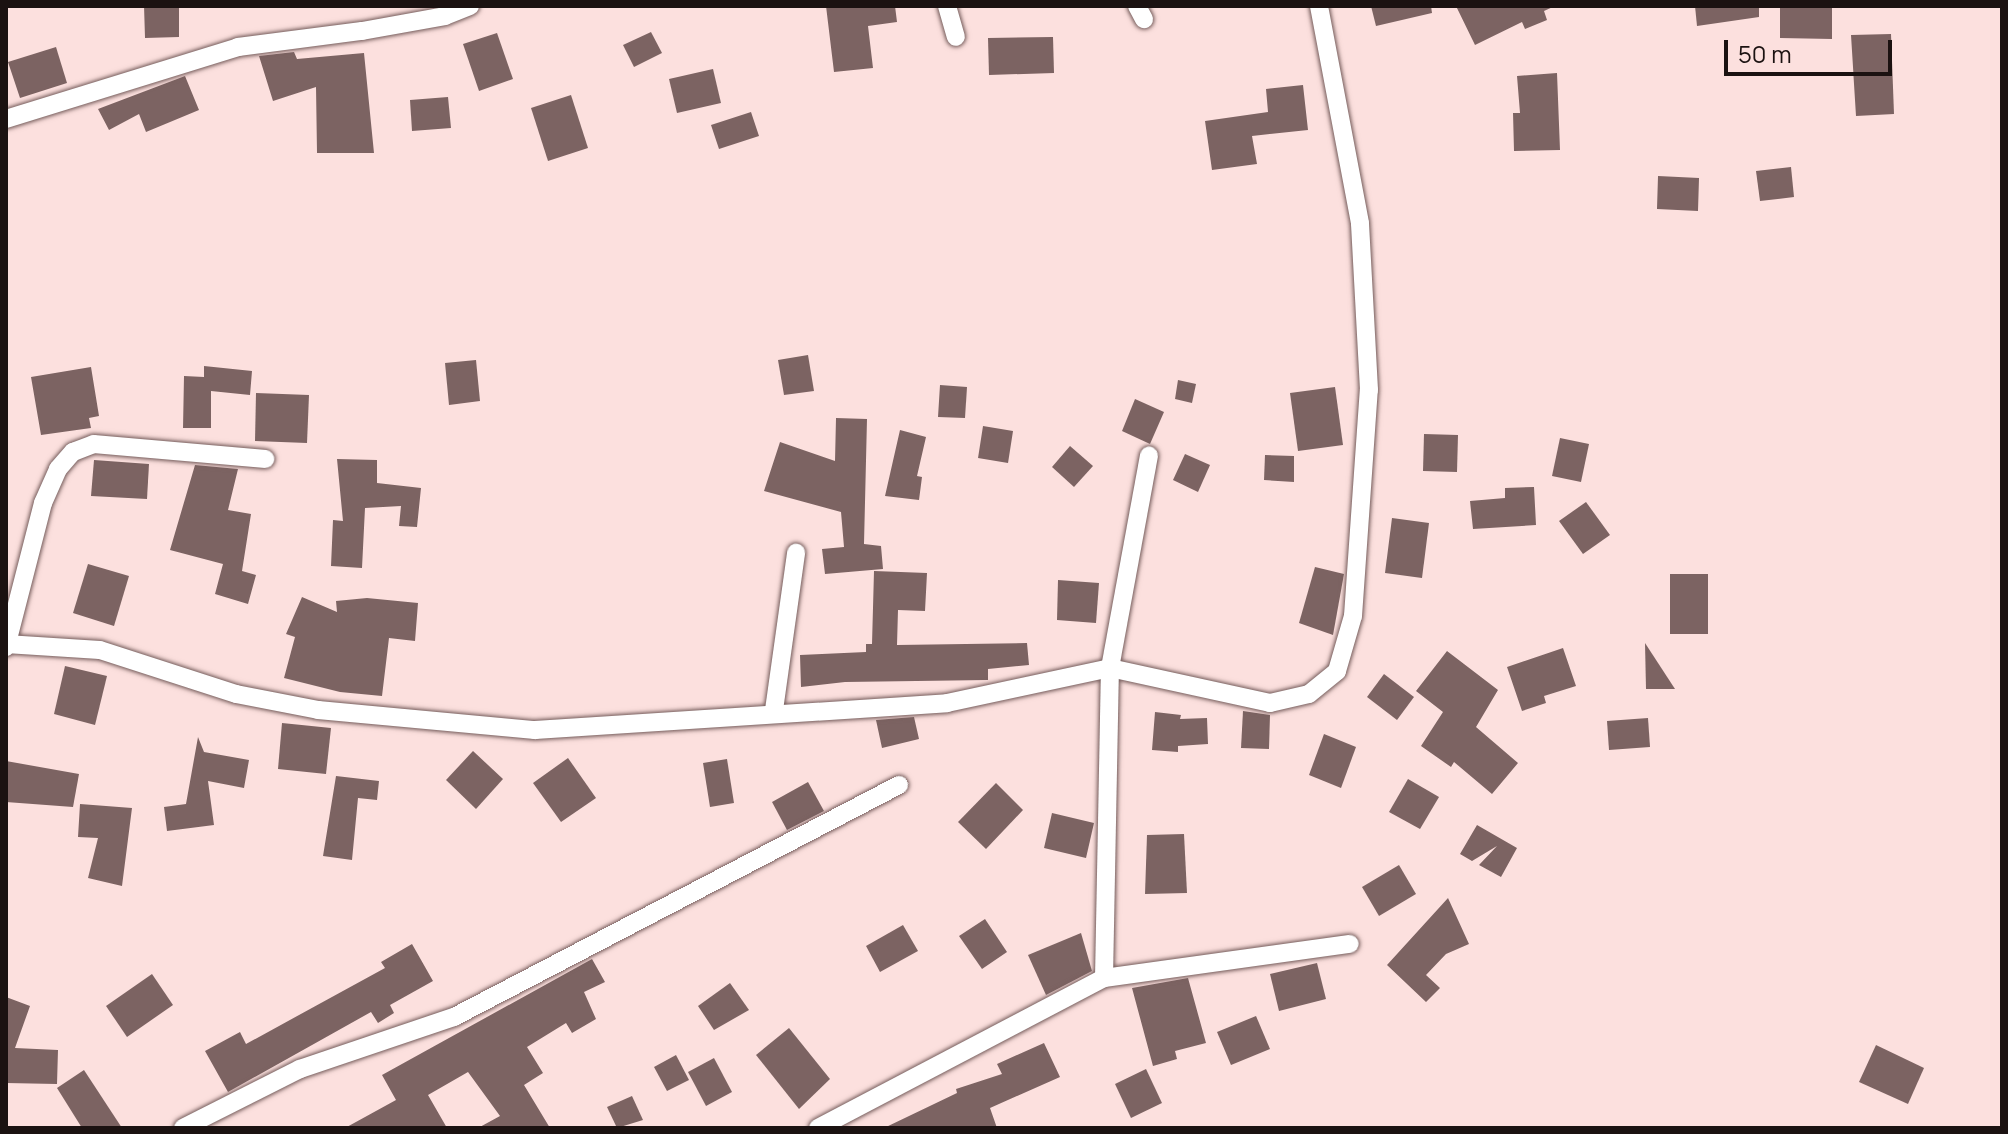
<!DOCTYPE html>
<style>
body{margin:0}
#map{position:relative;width:2008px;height:1134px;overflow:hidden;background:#fce0de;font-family:Manrope,sans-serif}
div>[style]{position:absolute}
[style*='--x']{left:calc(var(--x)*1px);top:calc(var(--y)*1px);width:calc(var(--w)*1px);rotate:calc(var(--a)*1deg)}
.building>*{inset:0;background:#7c6362}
.roads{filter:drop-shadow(0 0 2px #755c5b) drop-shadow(0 0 2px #755c5b)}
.street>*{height:18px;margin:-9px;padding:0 9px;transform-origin:9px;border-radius:9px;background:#fff}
span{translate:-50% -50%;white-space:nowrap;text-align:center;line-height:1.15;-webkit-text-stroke:7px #fce0de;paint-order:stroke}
.frame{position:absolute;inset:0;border:8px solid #1b1211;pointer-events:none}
.scale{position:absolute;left:1724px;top:40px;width:168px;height:36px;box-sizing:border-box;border:4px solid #1b1211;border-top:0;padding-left:10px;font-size:24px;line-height:28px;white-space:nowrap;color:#1b1211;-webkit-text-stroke:6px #fce0de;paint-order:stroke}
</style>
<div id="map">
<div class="building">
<div style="clip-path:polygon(144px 6px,179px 6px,179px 37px,145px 38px)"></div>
<div style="clip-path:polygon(826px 6px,895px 6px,897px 22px,868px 26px,873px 68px,834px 72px)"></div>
<div style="clip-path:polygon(1371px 6px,1431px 6px,1432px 13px,1376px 26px)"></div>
<div style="clip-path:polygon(1456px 6px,1555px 6px,1544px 11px,1547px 20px,1525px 29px,1522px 22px,1475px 45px)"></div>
<div style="clip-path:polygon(1695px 6px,1759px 6px,1759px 17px,1697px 26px)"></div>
<div style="clip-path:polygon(1780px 6px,1832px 6px,1832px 39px,1780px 38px)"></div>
<div style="clip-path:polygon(651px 32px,662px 53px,634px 67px,623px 45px)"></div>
<div style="clip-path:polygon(497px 33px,513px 79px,479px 91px,463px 44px)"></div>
<div style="clip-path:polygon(1891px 34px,1894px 114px,1856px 116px,1851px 35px)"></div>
<div style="clip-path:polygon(1053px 37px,1054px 73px,989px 75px,988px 38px)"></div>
<div style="clip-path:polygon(56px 47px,67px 83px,20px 98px,8px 62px)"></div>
<div style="clip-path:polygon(294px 52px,297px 59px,364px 53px,374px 153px,317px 153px,316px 87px,273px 101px,259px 56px)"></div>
<div style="clip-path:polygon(713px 69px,721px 103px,677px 113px,669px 79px)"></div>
<div style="clip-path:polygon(1557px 73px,1560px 150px,1514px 151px,1513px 113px,1520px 113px,1517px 76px)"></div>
<div style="clip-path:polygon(185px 76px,199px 110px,146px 132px,139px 114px,109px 130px,98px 109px)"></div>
<div style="clip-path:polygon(1303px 85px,1308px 130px,1252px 136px,1257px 164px,1212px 170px,1205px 121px,1268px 112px,1266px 89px)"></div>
<div style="clip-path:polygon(571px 95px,588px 148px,548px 161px,531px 108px)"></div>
<div style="clip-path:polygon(448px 97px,451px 128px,412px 131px,410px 100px)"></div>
<div style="clip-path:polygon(751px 112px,759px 136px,719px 149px,711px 125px)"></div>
<div style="clip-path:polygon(1791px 167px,1794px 197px,1760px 201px,1756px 171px)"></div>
<div style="clip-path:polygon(1658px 176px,1699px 178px,1698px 211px,1657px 209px)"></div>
<div style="clip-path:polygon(808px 355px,814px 391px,784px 395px,778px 360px)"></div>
<div style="clip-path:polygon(476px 360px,480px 401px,449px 405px,445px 363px)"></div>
<div style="clip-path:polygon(204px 366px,252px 371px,250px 395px,211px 391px,211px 428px,183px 428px,184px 376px,204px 377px)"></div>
<div style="clip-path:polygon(91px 367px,99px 416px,89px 418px,91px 428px,41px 435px,31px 377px)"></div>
<div style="clip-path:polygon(1178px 380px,1196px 384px,1192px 403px,1175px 399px)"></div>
<div style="clip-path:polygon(940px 385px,967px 387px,965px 418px,938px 417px)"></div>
<div style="clip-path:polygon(1335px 387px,1343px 445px,1298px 451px,1290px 393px)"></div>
<div style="clip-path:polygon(256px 393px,309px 395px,307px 443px,255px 441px)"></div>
<div style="clip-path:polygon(1135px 399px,1164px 412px,1150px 444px,1122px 431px)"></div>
<div style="clip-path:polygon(836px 418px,867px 419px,864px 544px,881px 546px,883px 569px,825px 574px,822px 549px,844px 547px,841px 512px,764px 491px,780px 442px,835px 461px)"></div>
<div style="clip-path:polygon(983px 426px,1013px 431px,1008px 463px,978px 458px)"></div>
<div style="clip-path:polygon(900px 430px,926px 437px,917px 476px,922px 477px,919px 500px,885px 496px)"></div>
<div style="clip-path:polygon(1424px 434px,1458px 435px,1457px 472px,1423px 471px)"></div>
<div style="clip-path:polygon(1560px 438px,1589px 444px,1581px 482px,1552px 476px)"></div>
<div style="clip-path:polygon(1070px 446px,1093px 466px,1074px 487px,1052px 467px)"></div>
<div style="clip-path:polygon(1185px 454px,1210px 465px,1198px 492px,1173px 480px)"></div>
<div style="clip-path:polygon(1265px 455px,1294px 456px,1294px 482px,1264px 480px)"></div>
<div style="clip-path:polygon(337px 459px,377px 460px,377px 483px,421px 488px,417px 527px,399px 526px,401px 506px,365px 508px,362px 568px,331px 566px,333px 520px,343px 521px)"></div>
<div style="clip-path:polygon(94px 460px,149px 464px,147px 499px,91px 496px)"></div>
<div style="clip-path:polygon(195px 465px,238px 469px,228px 510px,251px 514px,242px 571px,256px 575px,248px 604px,215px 594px,223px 564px,170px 550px)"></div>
<div style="clip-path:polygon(1534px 487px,1536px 525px,1473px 529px,1470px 501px,1505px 498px,1505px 488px)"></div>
<div style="clip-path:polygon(1586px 502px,1610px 535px,1583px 554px,1559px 521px)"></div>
<div style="clip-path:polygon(1392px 518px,1429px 523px,1422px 578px,1385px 573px)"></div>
<div style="clip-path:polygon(88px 564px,129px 576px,114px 626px,73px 613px)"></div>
<div style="clip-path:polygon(1315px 567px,1344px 574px,1333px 635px,1299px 623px)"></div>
<div style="clip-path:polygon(874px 571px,927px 573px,925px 611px,898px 610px,897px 645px,1027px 643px,1029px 665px,988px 669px,988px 680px,845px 682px,801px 687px,800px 655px,866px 652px,866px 644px,872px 644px)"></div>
<div style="clip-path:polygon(1670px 574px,1708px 574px,1708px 634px,1670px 634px)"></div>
<div style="clip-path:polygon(1058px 580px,1099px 583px,1096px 623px,1057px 620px)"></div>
<div style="clip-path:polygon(302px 597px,337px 612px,336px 601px,367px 598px,418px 603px,415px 641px,389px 638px,382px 696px,340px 692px,284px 678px,295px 637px,286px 634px)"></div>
<div style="clip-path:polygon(1645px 643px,1675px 689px,1646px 689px)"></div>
<div style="clip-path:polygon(1563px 648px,1576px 686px,1544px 696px,1546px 703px,1522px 711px,1507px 667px)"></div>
<div style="clip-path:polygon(1447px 651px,1498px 690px,1476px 727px,1518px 763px,1492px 794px,1454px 762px,1451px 767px,1421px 746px,1443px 712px,1416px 691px)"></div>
<div style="clip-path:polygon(65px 666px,107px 676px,95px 725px,54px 714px)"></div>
<div style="clip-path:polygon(1384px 674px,1414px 697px,1397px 720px,1367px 697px)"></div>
<div style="clip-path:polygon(1243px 711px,1270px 715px,1269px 749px,1241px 748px)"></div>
<div style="clip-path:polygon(1155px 712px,1181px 715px,1180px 719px,1207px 718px,1208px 744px,1178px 746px,1178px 752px,1152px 750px)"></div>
<div style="clip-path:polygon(914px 717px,919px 739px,882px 748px,876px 720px)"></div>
<div style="clip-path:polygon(1648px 718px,1650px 747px,1609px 750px,1607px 721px)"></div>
<div style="clip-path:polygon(282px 723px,331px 728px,326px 774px,278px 769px)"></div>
<div style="clip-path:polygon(1324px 734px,1356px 747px,1341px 788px,1309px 775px)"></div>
<div style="clip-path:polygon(198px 737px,204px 752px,249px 760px,244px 788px,208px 781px,214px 825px,167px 831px,164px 807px,186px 804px)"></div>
<div style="clip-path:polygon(473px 751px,503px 779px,476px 809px,446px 780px)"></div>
<div style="clip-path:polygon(568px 758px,596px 798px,561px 822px,533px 783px)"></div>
<div style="clip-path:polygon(727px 759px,734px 803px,710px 807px,703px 763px)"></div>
<div style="clip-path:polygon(6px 761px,79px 774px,73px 807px,6px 802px)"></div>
<div style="clip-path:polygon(336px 776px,379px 781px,377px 800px,358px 798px,352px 860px,323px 856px)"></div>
<div style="clip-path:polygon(1408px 779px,1439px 797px,1420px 829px,1389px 812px)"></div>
<div style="clip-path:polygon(808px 782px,824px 811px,787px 830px,772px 802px)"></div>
<div style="clip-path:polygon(996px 783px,1023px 810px,986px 849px,958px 822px)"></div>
<div style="clip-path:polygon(80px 804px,132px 808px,122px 886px,88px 878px,98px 838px,78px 837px)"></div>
<div style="clip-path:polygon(1052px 813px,1094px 823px,1086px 858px,1044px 848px)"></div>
<div style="clip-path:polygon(1477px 825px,1517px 848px,1501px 877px,1479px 865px,1497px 846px,1472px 861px,1460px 854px)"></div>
<div style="clip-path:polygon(1184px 834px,1187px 893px,1145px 894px,1147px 835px)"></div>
<div style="clip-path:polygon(1399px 865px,1416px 894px,1379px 916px,1362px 887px)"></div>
<div style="clip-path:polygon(1448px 898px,1469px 944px,1446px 954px,1426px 975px,1440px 988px,1426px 1002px,1387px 965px)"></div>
<div style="clip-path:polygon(985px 919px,1007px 952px,982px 969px,959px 936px)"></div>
<div style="clip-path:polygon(903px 925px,918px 951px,880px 972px,866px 946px)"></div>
<div style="clip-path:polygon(1081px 933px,1092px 971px,1046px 995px,1028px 955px)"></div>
<div style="clip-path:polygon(412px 944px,433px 981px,390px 1005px,394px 1013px,378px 1023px,371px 1012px,228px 1092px,205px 1051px,240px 1032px,246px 1044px,385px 968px,381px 962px)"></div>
<div style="clip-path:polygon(592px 959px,605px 982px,584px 992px,596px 1019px,572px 1033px,566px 1023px,527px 1047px,543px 1073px,524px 1085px,550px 1128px,478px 1128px,500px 1116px,468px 1072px,428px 1095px,447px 1128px,345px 1128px,396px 1100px,382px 1075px)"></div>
<div style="clip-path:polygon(1317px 963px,1326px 999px,1279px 1011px,1270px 974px)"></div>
<div style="clip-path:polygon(152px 974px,173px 1005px,127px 1037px,106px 1006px)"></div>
<div style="clip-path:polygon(1188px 978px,1206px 1043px,1175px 1051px,1177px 1059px,1153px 1066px,1132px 988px)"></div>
<div style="clip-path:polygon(730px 983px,749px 1010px,714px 1030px,698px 1006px)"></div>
<div style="clip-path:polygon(6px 997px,30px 1006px,15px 1048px,58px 1050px,57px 1084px,6px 1083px)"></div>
<div style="clip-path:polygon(1256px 1016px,1270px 1049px,1231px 1065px,1217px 1032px)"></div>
<div style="clip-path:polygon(789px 1028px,830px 1079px,799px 1109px,756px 1055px)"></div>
<div style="clip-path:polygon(1044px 1043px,1060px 1077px,990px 1108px,997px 1128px,884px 1128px,957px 1093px,956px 1089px,1002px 1074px,997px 1064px)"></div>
<div style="clip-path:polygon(1876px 1045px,1924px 1068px,1908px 1104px,1859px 1082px)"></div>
<div style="clip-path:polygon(676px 1055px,689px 1080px,667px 1091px,654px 1067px)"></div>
<div style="clip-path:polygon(714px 1058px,732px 1092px,706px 1106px,688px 1072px)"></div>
<div style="clip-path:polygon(1146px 1069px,1162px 1103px,1131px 1118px,1115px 1084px)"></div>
<div style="clip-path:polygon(84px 1070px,122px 1128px,82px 1128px,57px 1088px)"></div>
<div style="clip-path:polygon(632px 1096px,643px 1120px,617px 1128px,607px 1107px)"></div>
</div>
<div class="roads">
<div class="street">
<div style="--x:947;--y:6;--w:32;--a:74"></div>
<div style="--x:1137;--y:6;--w:15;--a:62"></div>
<div style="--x:6;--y:119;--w:243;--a:-17.2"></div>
<div style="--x:238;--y:47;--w:125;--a:-7.4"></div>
<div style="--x:362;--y:31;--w:84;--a:-10.2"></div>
<div style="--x:445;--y:16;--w:27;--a:-22"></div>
<div style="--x:6;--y:644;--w:94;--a:3.7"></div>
<div style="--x:100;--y:650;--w:143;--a:17.9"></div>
<div style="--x:236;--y:694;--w:84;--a:11"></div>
<div style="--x:318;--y:710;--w:218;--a:5.3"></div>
<div style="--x:535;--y:730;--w:413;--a:-3.7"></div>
<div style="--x:947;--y:703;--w:167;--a:-12.1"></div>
<div style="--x:1110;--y:668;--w:164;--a:12.3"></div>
<div style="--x:1270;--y:703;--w:40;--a:-13"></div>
<div style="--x:1309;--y:694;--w:36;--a:-39"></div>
<div style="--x:1337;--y:671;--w:57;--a:-73.8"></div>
<div style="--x:1353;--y:616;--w:227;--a:-86"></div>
<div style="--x:1369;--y:390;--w:167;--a:-93.1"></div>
<div style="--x:1360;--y:223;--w:221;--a:-100.7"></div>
<div style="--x:6;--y:647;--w:149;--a:-75.6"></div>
<div style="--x:43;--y:503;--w:37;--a:-66"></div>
<div style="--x:58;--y:469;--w:23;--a:-49"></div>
<div style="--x:73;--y:452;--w:22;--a:-21"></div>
<div style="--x:94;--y:444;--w:172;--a:5"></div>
<div style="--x:774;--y:710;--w:159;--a:-82"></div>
<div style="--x:1104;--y:978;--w:310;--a:-88.9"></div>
<div style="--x:1110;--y:668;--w:216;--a:-79.6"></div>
<div style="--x:183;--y:1128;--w:131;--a:-26.8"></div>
<div style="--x:300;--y:1069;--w:163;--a:-18.7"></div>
<div style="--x:454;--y:1017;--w:502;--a:-27.54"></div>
<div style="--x:818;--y:1128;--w:323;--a:-27.7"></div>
<div style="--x:1104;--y:978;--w:248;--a:-7.9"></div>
</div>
</div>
<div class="frame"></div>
<div class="scale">50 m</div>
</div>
